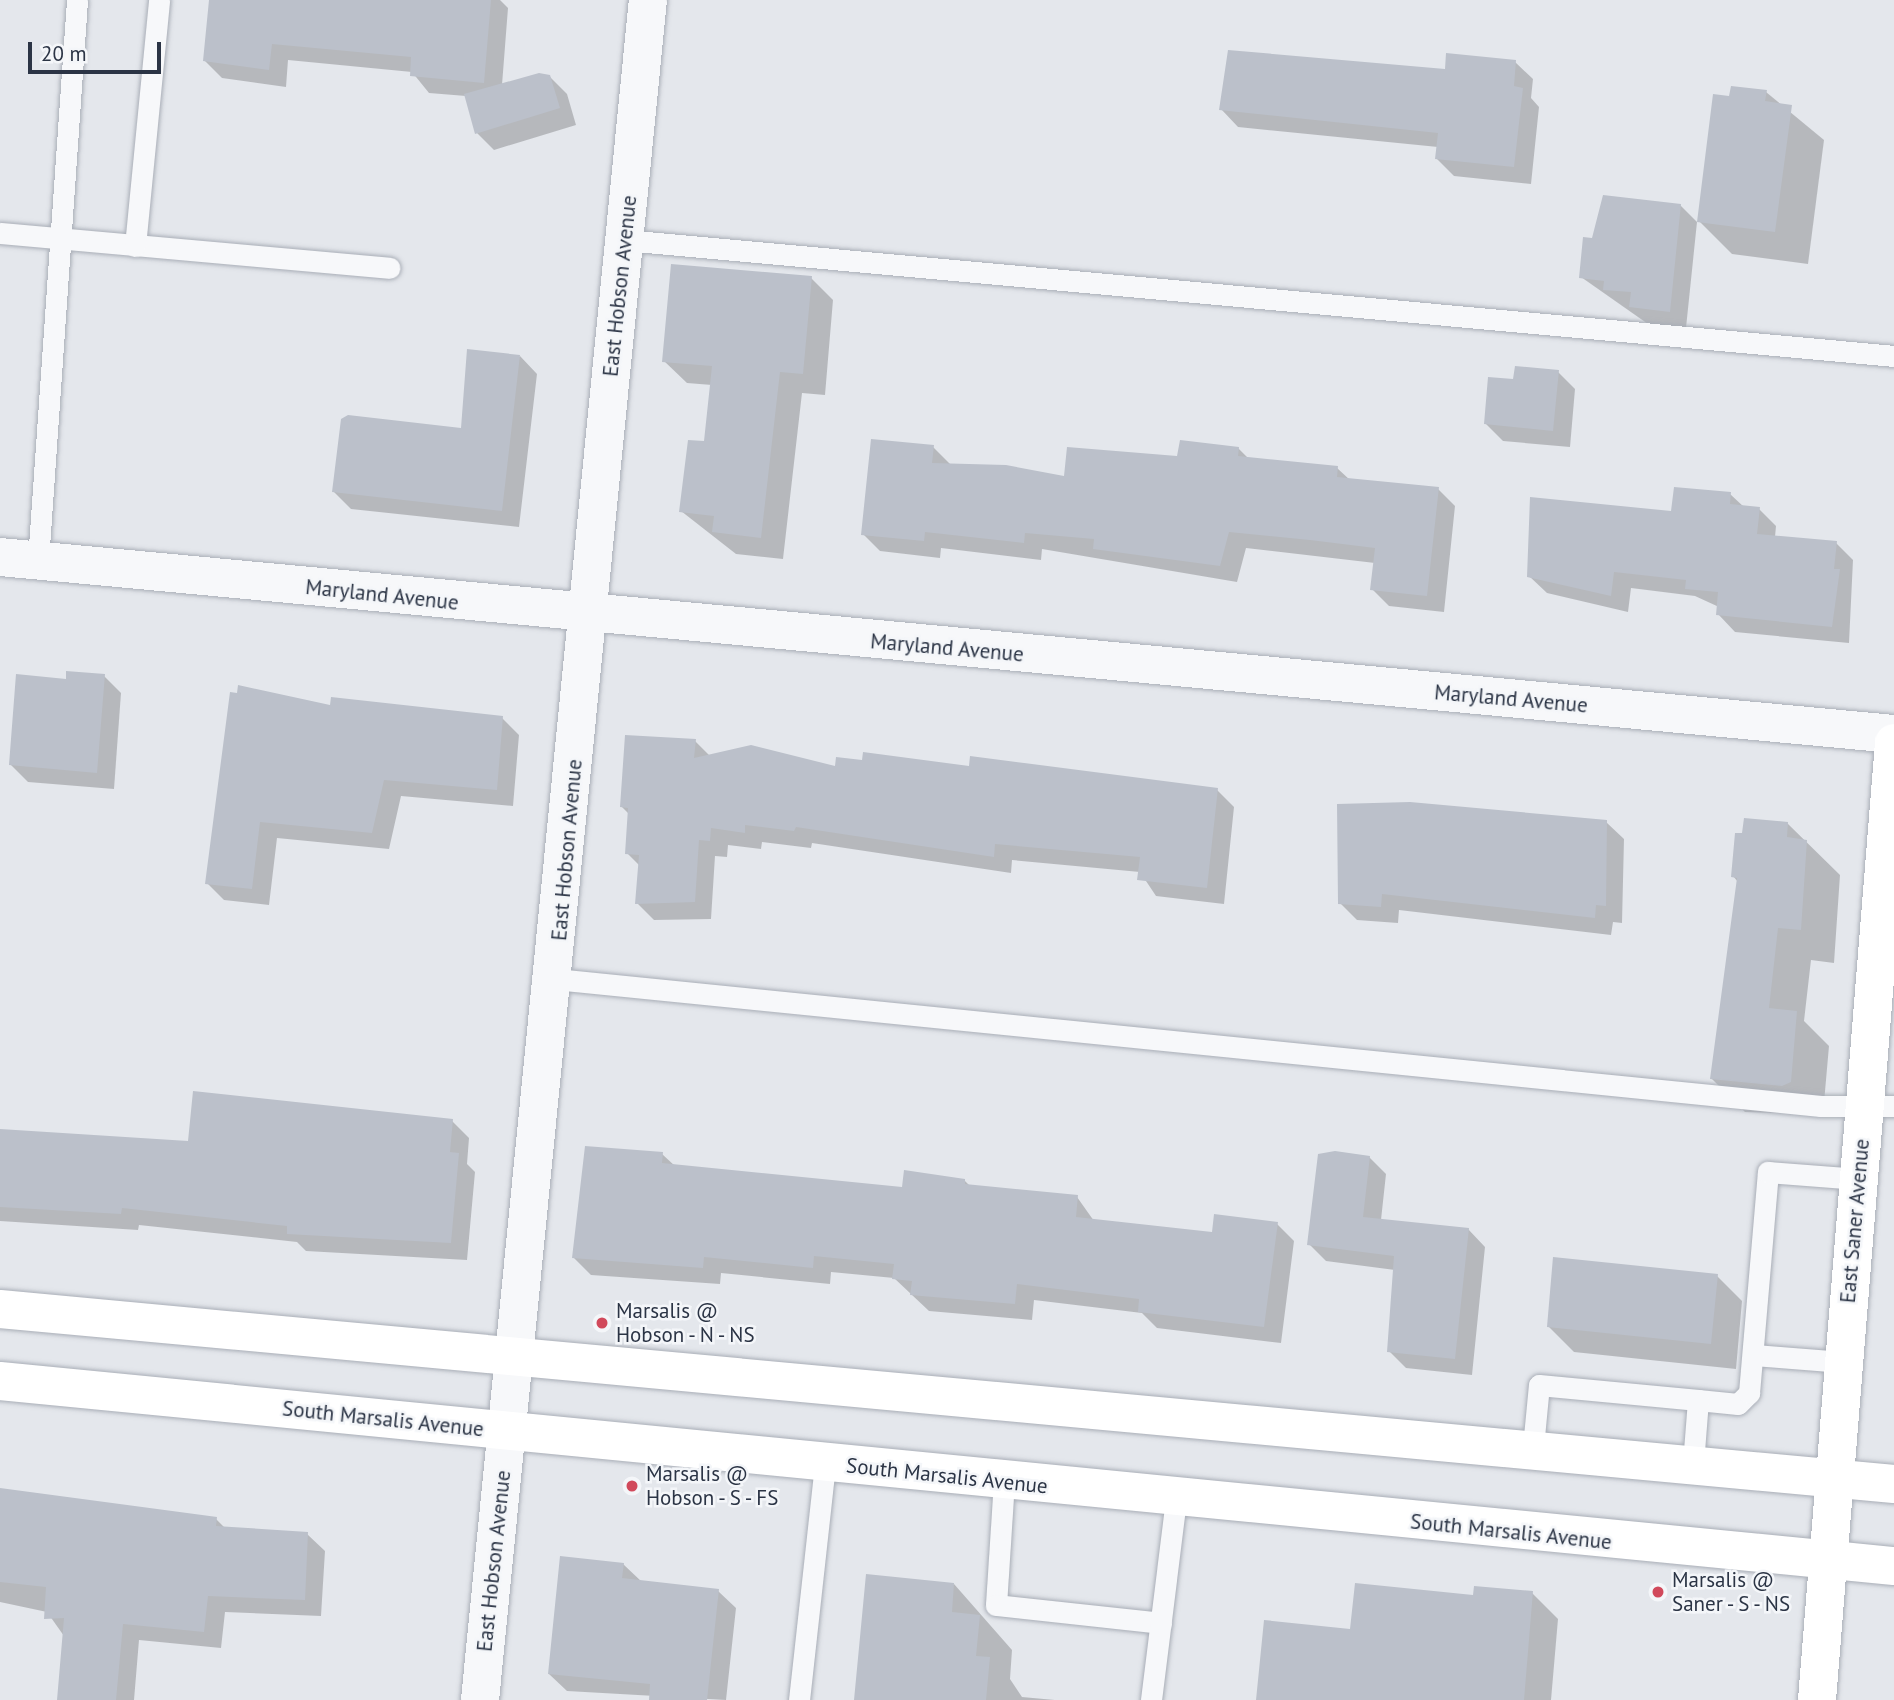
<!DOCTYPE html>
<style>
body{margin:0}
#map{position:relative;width:1894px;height:1700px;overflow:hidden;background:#e4e7ec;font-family:"PT Sans",sans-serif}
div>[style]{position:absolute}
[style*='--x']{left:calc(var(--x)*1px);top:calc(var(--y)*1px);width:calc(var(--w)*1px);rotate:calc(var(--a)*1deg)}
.shadow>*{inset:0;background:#0003}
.building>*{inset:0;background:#bbc0ca}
.roads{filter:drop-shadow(0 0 2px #a9aeb7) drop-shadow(0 0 2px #a9aeb7)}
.lane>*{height:21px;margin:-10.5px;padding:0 10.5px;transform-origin:10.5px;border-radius:10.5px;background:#f7f8fa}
.street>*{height:38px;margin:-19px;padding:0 19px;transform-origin:19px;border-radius:19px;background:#f7f8fa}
.secondary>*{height:38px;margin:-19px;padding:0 19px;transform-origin:19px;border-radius:19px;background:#fff}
.dots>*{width:19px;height:19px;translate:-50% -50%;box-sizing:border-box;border:4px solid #f4f6f9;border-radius:50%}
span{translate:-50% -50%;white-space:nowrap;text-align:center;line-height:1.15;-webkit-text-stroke:5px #f4f6f9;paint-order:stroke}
.street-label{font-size:21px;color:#2b3445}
.poi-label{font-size:21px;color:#2b3445}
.left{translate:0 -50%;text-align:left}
.scale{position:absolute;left:28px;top:42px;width:133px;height:32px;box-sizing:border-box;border:4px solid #2b3445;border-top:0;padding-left:9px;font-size:21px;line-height:24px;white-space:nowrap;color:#2b3445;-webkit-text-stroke:5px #f4f6f9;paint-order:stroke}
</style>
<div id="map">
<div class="shadow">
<div style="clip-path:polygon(211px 0,500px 0,508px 8px,502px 85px,549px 76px,567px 94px,576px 125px,494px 150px,477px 133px,466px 96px,429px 93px,412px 72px,288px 60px,286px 87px,222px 78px,205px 61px)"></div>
<div style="clip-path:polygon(1515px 62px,1533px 79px,1531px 98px,1539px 107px,1531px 184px,1454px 176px,1437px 159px,1438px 147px,1238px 127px,1221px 109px)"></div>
<div style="clip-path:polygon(1766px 92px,1824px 140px,1808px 264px,1732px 254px,1699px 221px,1731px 98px)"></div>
<div style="clip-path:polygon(1680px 205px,1697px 222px,1686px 328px,1648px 324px,1581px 277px,1593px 239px)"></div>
<div style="clip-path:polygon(811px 278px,833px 300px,825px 395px,802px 393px,783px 559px,736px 554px,681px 511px,705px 443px,712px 385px,687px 383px,664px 361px)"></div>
<div style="clip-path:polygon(520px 356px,537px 374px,519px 527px,351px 509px,334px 492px,462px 430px)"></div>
<div style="clip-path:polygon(1558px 372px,1575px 389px,1570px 447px,1503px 441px,1485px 423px,1514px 381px)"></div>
<div style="clip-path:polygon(933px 447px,950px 464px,1066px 478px,1238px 448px,1249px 459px,1337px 468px,1350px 480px,1438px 489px,1455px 506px,1444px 612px,1389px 606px,1372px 589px,1375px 563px,1246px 548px,1237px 582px,1042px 549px,1041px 560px,941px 548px,940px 558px,880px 551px,863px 534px)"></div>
<div style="clip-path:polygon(1730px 494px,1744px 507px,1759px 509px,1776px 526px,1775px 537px,1836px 543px,1853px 560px,1849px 643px,1735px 632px,1718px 614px,1719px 607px,1695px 596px,1631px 588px,1628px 612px,1547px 593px,1529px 576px)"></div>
<div style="clip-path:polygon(104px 676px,121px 693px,114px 789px,28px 782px,11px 765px,67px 680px)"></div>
<div style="clip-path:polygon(332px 707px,502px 718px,519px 735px,513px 806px,401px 796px,389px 849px,277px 838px,269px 905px,224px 900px,207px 883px)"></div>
<div style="clip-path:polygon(695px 741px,710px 756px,836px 768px,970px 768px,1217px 790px,1234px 807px,1224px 904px,1156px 896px,1140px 872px,1012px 860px,1011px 873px,812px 843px,811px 848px,762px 842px,761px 849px,728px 845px,727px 857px,715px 856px,711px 919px,654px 920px,637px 903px,640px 866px,627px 853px,629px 814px,622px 807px)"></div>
<div style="clip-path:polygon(1606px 822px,1624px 839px,1622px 923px,1613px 922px,1611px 935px,1399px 910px,1398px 923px,1357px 920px,1340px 903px)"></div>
<div style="clip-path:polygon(1787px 823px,1840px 875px,1834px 963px,1811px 960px,1804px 1021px,1829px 1046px,1823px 1114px,1745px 1112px,1712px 1079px,1738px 882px,1733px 876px)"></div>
<div style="clip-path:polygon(452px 1121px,469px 1138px,467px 1164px,475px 1172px,467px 1260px,306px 1251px,297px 1242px,139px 1225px,138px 1230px,0 1221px,0 1130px,189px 1143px)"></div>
<div style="clip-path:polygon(662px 1154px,675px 1166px,903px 1189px,964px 1180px,970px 1186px,1077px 1197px,1094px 1221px,1213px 1234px,1277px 1224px,1294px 1241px,1281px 1343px,1157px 1328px,1142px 1313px,1034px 1300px,1032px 1320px,929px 1311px,894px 1278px,831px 1272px,830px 1284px,721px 1273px,720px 1284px,591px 1275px,574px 1258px)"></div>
<div style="clip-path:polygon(1369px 1157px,1386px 1174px,1381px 1220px,1468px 1229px,1485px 1247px,1472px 1375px,1406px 1368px,1389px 1351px,1395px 1270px,1326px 1261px,1309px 1244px)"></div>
<div style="clip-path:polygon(1717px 1276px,1742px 1301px,1736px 1369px,1574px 1352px,1548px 1326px)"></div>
<div style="clip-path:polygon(0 1490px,216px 1519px,226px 1529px,307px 1534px,325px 1551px,321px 1616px,225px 1612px,221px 1648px,139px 1640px,134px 1700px,58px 1700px,64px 1636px,47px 1612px,0 1602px)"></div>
<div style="clip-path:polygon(623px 1564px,642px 1582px,718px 1591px,736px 1608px,726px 1700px,567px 1691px,549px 1674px)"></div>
<div style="clip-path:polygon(954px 1584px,1012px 1650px,1010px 1679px,1022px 1697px,1055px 1700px,855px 1700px)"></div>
<div style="clip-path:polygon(1532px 1593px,1558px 1619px,1551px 1700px,1258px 1700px,1352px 1631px)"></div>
</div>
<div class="building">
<div style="clip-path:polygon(209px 0,491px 0,484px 83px,410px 76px,411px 57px,272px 44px,269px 70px,203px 61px)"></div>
<div style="clip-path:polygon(1228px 50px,1445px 69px,1446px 53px,1516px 60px,1514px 86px,1523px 88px,1514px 167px,1435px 159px,1438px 133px,1219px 110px)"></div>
<div style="clip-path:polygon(539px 73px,550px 75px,560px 108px,475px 134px,464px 94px)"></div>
<div style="clip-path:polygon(1731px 86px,1767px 90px,1765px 101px,1792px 105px,1775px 232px,1697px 222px,1713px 94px,1729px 96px)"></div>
<div style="clip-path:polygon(1603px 195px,1681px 204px,1670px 312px,1629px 307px,1631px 292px,1603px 290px,1604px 281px,1579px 278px,1583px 237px,1592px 238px)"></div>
<div style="clip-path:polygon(671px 264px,812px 276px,803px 374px,780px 372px,761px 538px,712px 532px,714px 516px,679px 512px,688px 440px,704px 441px,712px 366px,662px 362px)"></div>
<div style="clip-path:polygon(467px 349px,520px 355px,502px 511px,332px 492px,341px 419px,348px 415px,461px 428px)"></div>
<div style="clip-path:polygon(1515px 366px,1559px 370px,1553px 431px,1484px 424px,1488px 377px,1513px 379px)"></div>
<div style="clip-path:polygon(871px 439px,934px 445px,932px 463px,1006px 465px,1064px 476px,1067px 447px,1177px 456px,1180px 440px,1239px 447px,1238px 456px,1338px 466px,1337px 477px,1439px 487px,1427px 596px,1370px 590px,1375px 548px,1310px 540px,1229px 532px,1220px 566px,1093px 549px,1094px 539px,1025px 533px,1024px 543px,925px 532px,924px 541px,861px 535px)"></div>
<div style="clip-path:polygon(1674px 487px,1731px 492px,1730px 504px,1760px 507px,1757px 534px,1837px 541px,1834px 569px,1840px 569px,1832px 627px,1716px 615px,1718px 592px,1685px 589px,1686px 580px,1614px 572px,1611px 596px,1527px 577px,1530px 497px,1671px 511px)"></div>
<div style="clip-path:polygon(66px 671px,105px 674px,97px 773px,9px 765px,16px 674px,66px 679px)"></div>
<div style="clip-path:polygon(238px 685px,330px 705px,331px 697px,503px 716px,497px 790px,384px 780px,372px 833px,260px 822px,252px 889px,205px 884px,230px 692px,237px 693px)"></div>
<div style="clip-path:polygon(625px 735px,696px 739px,694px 758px,751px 745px,835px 766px,836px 757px,862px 760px,863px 752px,969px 766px,970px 756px,1218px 788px,1207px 888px,1137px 880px,1140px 857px,995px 844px,994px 857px,796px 827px,794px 831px,745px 825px,745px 833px,711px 828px,710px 841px,699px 840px,695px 902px,635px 904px,639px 855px,625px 854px,628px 808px,620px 807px)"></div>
<div style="clip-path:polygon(1410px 802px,1607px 820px,1606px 906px,1596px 905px,1595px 918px,1382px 894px,1381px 907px,1338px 904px,1337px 804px)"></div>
<div style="clip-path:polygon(1744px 818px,1788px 822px,1787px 837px,1807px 840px,1801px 930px,1778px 928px,1769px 1008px,1797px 1011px,1791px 1082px,1782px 1086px,1710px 1079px,1737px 878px,1731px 877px,1735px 833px,1742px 833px)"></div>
<div style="clip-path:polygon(193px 1091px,453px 1119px,450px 1152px,459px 1153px,451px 1243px,287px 1234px,287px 1226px,122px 1208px,121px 1214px,0 1207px,0 1129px,188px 1141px)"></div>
<div style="clip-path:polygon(585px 1146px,663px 1152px,662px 1163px,902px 1187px,904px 1170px,965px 1179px,965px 1184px,1078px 1195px,1076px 1217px,1212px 1232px,1214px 1214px,1278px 1222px,1264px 1327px,1138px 1312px,1139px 1299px,1017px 1284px,1015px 1304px,910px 1295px,912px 1281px,892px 1279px,894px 1264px,814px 1256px,813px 1268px,704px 1257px,703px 1268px,572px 1258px)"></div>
<div style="clip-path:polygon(1335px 1151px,1370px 1156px,1363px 1217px,1469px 1228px,1455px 1359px,1387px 1352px,1394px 1256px,1307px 1245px,1318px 1154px)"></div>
<div style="clip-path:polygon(1553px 1257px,1718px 1274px,1711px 1344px,1547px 1327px)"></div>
<div style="clip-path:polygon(0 1488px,217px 1517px,216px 1526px,308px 1532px,305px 1600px,208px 1596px,204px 1632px,123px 1624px,116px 1700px,57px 1700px,64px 1618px,44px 1619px,46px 1587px,0 1582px)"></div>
<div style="clip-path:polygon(560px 1556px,624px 1563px,622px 1578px,719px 1589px,707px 1700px,649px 1700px,650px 1684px,548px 1674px)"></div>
<div style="clip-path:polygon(866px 1574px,954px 1583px,952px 1612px,980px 1615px,976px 1656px,990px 1657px,986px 1700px,854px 1700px)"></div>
<div style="clip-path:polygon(1355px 1583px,1473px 1595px,1474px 1586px,1533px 1591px,1524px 1700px,1256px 1700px,1264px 1620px,1350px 1629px)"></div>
</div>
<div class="roads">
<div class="lane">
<div style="--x:0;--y:233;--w:391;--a:5.1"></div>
<div style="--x:625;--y:240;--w:1274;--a:5.22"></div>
<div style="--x:135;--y:246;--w:247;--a:-84.4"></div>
<div style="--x:38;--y:561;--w:562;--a:-86.02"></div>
<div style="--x:555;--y:979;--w:1272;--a:5.73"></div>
<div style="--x:1821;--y:1106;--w:73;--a:0"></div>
<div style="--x:1754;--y:1355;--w:89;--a:4.5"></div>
<div style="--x:1698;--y:1400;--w:40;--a:5.7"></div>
<div style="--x:1738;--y:1404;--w:16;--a:-45"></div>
<div style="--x:1749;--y:1393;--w:222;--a:-85.1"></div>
<div style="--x:1768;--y:1172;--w:90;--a:4.4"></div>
<div style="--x:1533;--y:1447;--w:62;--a:-84.5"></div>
<div style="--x:1539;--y:1385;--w:160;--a:5.4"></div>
<div style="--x:1698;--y:1400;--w:63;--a:94.5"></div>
<div style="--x:1004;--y:1481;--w:124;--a:93.7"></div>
<div style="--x:996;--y:1605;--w:166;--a:6.2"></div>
<div style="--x:799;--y:1700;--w:238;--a:-83.7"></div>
<div style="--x:1151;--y:1700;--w:204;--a:-82.9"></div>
</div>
<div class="street">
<div style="--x:0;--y:557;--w:1902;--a:5.34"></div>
<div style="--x:480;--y:1700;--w:1708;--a:-84.36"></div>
</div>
<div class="secondary">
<div style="--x:0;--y:1309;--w:1902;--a:5.28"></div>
<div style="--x:0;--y:1381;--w:1903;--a:5.58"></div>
<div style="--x:1817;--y:1700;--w:960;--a:-85.4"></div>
</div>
</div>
<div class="dots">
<div style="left:602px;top:1323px;background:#d1495b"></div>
<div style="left:632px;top:1486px;background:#d1495b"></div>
<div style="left:1658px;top:1592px;background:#d1495b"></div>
</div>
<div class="street-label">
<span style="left:620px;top:286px;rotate:-84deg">East Hobson Avenue</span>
<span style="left:382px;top:595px;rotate:6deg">Maryland Avenue</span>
<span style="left:947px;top:648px;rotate:5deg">Maryland Avenue</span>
<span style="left:1511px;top:699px;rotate:5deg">Maryland Avenue</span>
<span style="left:567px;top:850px;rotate:-85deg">East Hobson Avenue</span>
<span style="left:1855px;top:1221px;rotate:-85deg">East Saner Avenue</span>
<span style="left:383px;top:1419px;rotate:6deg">South Marsalis Avenue</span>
<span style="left:947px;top:1476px;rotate:6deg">South Marsalis Avenue</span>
<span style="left:1511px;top:1532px;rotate:6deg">South Marsalis Avenue</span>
<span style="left:494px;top:1561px;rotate:-84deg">East Hobson Avenue</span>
</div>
<div class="poi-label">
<span class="left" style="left:616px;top:1323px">Marsalis @<br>Hobson - N - NS</span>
<span class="left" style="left:646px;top:1486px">Marsalis @<br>Hobson - S - FS</span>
<span class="left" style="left:1672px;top:1592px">Marsalis @<br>Saner - S - NS</span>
</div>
<div class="scale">20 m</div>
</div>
